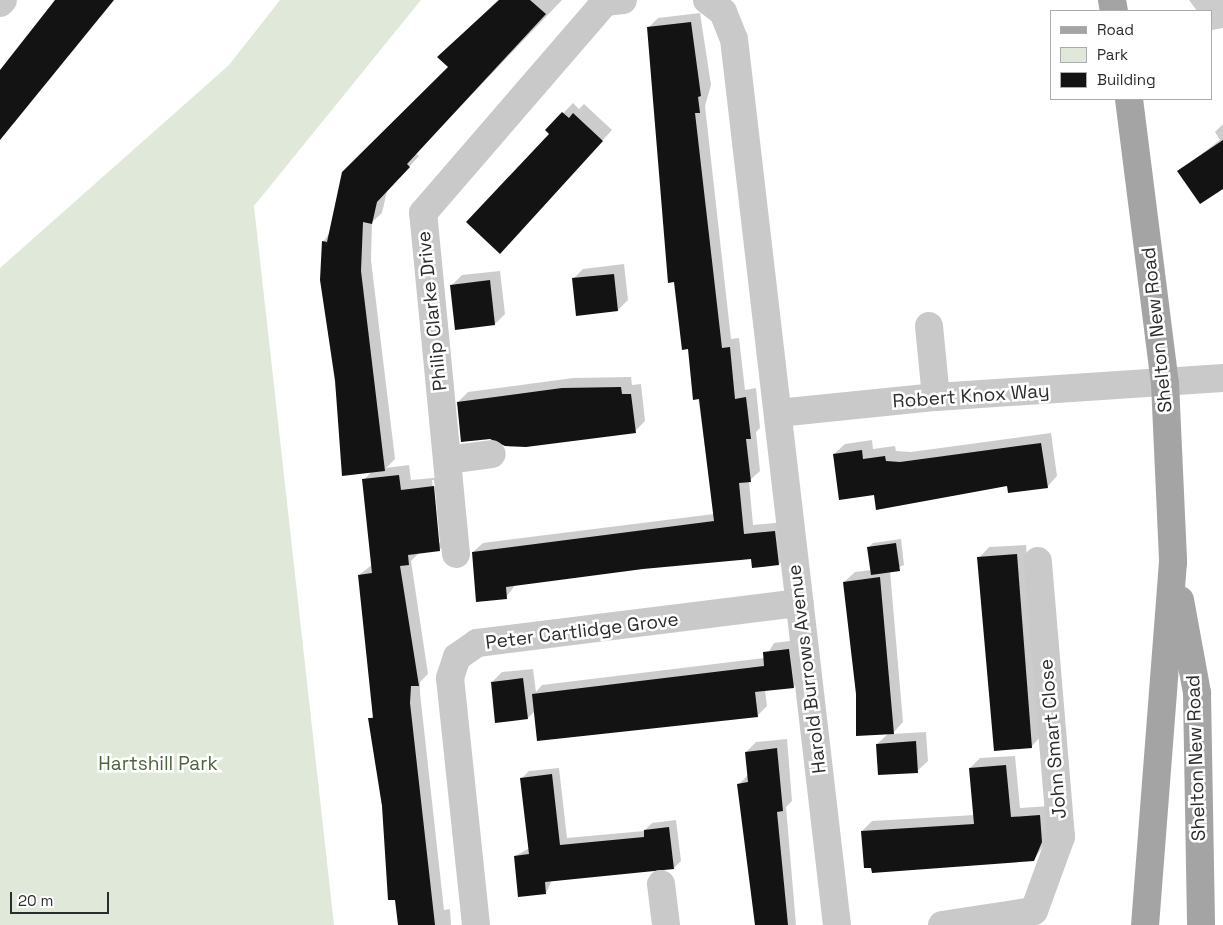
<!DOCTYPE html>
<style>
body{margin:0}
#map{position:relative;width:1223px;height:925px;overflow:hidden;background:#fff;font-family:"Space Grotesk",sans-serif}
div>[style]{position:absolute}
[style*='--x']{left:calc(var(--x)*1px);top:calc(var(--y)*1px);width:calc(var(--w)*1px);rotate:calc(var(--a)*1deg)}
.green>*{inset:0;background:#e0e9d9}
.shadow>*{inset:0;background:#0003}
.building>*{inset:0;background:#131313}
.minor>*{height:28px;margin:-14px;padding:0 14px;transform-origin:14px;border-radius:14px;background:#c9c9c9}
.major>*{height:28px;margin:-14px;padding:0 14px;transform-origin:14px;border-radius:14px;background:#a4a4a4}
span{translate:-50% -50%;white-space:nowrap;text-align:center;line-height:1.15;-webkit-text-stroke:5px #fff;paint-order:stroke}
.street-label{font-size:19px;color:#2c2c2c}
.park-label{font-size:19px;color:#4a653b}
.legend{position:absolute;left:1050px;top:10px;width:162px;height:90px;box-sizing:border-box;background:#fff;border:1px solid #ababab;margin:0;padding:6px 9px;list-style:none;font-size:15px;color:#2c2c2c}
.legend li{display:flex;align-items:center;gap:10px;height:25px}
.legend b{width:25px;border:1px solid #ababab}
.scale{position:absolute;left:10px;top:892px;width:99px;height:22px;box-sizing:border-box;border:2px solid #2c2c2c;border-top:0;padding-left:6px;font-size:15px;line-height:18px;white-space:nowrap;color:#2c2c2c;-webkit-text-stroke:4px #fff;paint-order:stroke}
</style>
<div id="map">
<div class="green">
<div style="clip-path:polygon(280px 0,421px 0,254px 206px,334px 925px,0 925px,0 268px,229px 65px)"></div>
</div>
<div class="shadow">
<div style="clip-path:polygon(evenodd,498px 0,562px 0,416px 153px,419px 156px,387px 191px,382px 213px,372px 222px,371px 260px,395px 459px,386px 468px,409px 465px,411px 480px,444px 477px,450px 540px,439px 550px,419px 553px,411px 561px,428px 674px,420px 682px,420px 693px,444px 910px,450px 909px,451px 925px,399px 925px,370px 719px,374px 715px,359px 575px,373px 564px,364px 480px,372px 471px,343px 474px,340px 446px,343px 442px,321px 281px,323px 242px,449px 67px,439px 57px,498px 0,432px 480px,434px 480px,440px 543px,438px 543px,432px 480px)"></div>
<div style="clip-path:polygon(1189px 0,1223px 0,1223px 28px,1212px 30px,1212px 11px,1197px 11px)"></div>
<div style="clip-path:polygon(700px 13px,711px 85px,705px 106px,731px 339px,739px 338px,745px 390px,756px 388px,760px 428px,756px 432px,760px 471px,749px 481px,753px 525px,785px 522px,789px 554px,779px 564px,752px 557px,704px 560px,516px 584px,506px 597px,473px 552px,483px 543px,714px 514px,648px 28px,658px 18px)"></div>
<div style="clip-path:polygon(573px 103px,579px 109px,584px 104px,612px 130px,510px 242px,550px 134px,547px 130px)"></div>
<div style="clip-path:polygon(1223px 124px,1223px 187px,1179px 171px,1220px 140px,1215px 132px)"></div>
<div style="clip-path:polygon(624px 264px,628px 300px,618px 310px,573px 279px,583px 269px)"></div>
<div style="clip-path:polygon(500px 271px,505px 314px,495px 324px,452px 285px,462px 275px)"></div>
<div style="clip-path:polygon(631px 377px,632px 385px,641px 384px,645px 421px,635px 431px,458px 402px,468px 392px,573px 378px)"></div>
<div style="clip-path:polygon(1051px 433px,1057px 476px,1047px 487px,1008px 485px,877px 508px,875px 494px,834px 454px,845px 444px,872px 440px,873px 449px,895px 446px,896px 451px,911px 452px)"></div>
<div style="clip-path:polygon(901px 539px,904px 565px,890px 571px,903px 722px,892px 734px,926px 732px,928px 761px,917px 771px,877px 744px,889px 733px,858px 694px,844px 582px,855px 572px,872px 570px,869px 547px,873px 543px)"></div>
<div style="clip-path:polygon(1026px 545px,1041px 736px,1031px 747px,979px 558px,989px 547px)"></div>
<div style="clip-path:polygon(798px 640px,803px 677px,793px 687px,765px 690px,767px 706px,757px 716px,535px 711px,528px 718px,492px 682px,502px 672px,533px 669px,536px 692px,542px 685px,765px 658px,774px 643px)"></div>
<div style="clip-path:polygon(787px 739px,792px 801px,786px 807px,796px 925px,755px 925px,739px 784px,749px 774px,746px 752px,756px 742px)"></div>
<div style="clip-path:polygon(1015px 756px,1020px 808px,1050px 806px,1052px 832px,1034px 860px,862px 831px,872px 821px,975px 815px,970px 768px,980px 758px)"></div>
<div style="clip-path:polygon(559px 768px,567px 838px,644px 831px,652px 823px,676px 820px,681px 861px,674px 868px,552px 880px,546px 893px,515px 856px,530px 848px,521px 779px,529px 771px)"></div>
</div>
<div class="building">
<div style="clip-path:polygon(55px 0,114px 0,0 140px,0 70px)"></div>
<div style="clip-path:polygon(499px 0,530px 0,546px 14px,407px 164px,410px 167px,377px 202px,372px 224px,363px 222px,361px 271px,385px 471px,342px 476px,335px 380px,320px 280px,322px 241px,327px 242px,342px 172px,448px 67px,437px 57px)"></div>
<div style="clip-path:polygon(691px 22px,701px 96px,698px 97px,700px 113px,695px 113px,722px 348px,730px 347px,735px 399px,746px 397px,751px 439px,746px 439px,751px 482px,739px 483px,744px 534px,775px 531px,779px 565px,752px 568px,751px 559px,643px 569px,506px 587px,507px 599px,476px 602px,472px 552px,714px 521px,699px 399px,693px 400px,688px 349px,682px 350px,674px 282px,668px 283px,647px 27px)"></div>
<div style="clip-path:polygon(562px 112px,569px 118px,573px 113px,603px 141px,500px 254px,466px 222px,549px 134px,545px 130px)"></div>
<div style="clip-path:polygon(1223px 140px,1223px 189px,1200px 204px,1177px 171px)"></div>
<div style="clip-path:polygon(614px 274px,618px 311px,576px 316px,572px 278px)"></div>
<div style="clip-path:polygon(490px 280px,495px 325px,455px 330px,450px 285px)"></div>
<div style="clip-path:polygon(621px 387px,622px 394px,631px 394px,636px 433px,526px 447px,505px 446px,490px 439px,461px 442px,457px 402px,562px 388px)"></div>
<div style="clip-path:polygon(1041px 443px,1048px 488px,1008px 493px,1007px 486px,876px 510px,874px 495px,839px 500px,833px 454px,862px 450px,863px 459px,885px 456px,886px 461px,900px 462px)"></div>
<div style="clip-path:polygon(399px 475px,401px 490px,434px 486px,440px 551px,408px 555px,409px 565px,400px 566px,419px 686px,411px 686px,410px 703px,435px 925px,398px 925px,395px 900px,388px 900px,382px 806px,368px 718px,373px 718px,358px 575px,372px 573px,362px 479px)"></div>
<div style="clip-path:polygon(896px 543px,900px 571px,871px 575px,867px 547px)"></div>
<div style="clip-path:polygon(1017px 554px,1032px 748px,994px 751px,977px 557px)"></div>
<div style="clip-path:polygon(880px 577px,894px 734px,856px 736px,856px 694px,843px 582px)"></div>
<div style="clip-path:polygon(789px 649px,794px 688px,755px 692px,758px 717px,537px 741px,532px 694px,764px 666px,763px 652px)"></div>
<div style="clip-path:polygon(523px 678px,528px 719px,495px 723px,491px 682px)"></div>
<div style="clip-path:polygon(916px 741px,918px 773px,878px 775px,876px 744px)"></div>
<div style="clip-path:polygon(777px 748px,783px 811px,777px 812px,788px 925px,755px 925px,737px 784px,748px 782px,745px 752px)"></div>
<div style="clip-path:polygon(1006px 765px,1011px 817px,1040px 815px,1042px 842px,1034px 861px,872px 873px,871px 868px,864px 868px,861px 831px,974px 824px,969px 768px)"></div>
<div style="clip-path:polygon(552px 774px,560px 845px,644px 837px,644px 830px,669px 827px,674px 869px,545px 882px,546px 894px,518px 897px,514px 856px,529px 854px,520px 778px)"></div>
</div>
<div class="minor">
<div style="--x:707;--y:0;--w:20;--a:37"></div>
<div style="--x:723;--y:12;--w:29;--a:68"></div>
<div style="--x:734;--y:39;--w:892;--a:83.37"></div>
<div style="--x:0;--y:3;--w:4;--a:-45"></div>
<div style="--x:929;--y:326;--w:71;--a:84.4"></div>
<div style="--x:778;--y:413;--w:159;--a:-5.8"></div>
<div style="--x:936;--y:397;--w:288;--a:-3.8"></div>
<div style="--x:447;--y:460;--w:45;--a:-7.6"></div>
<div style="--x:456;--y:554;--w:343;--a:-95.5"></div>
<div style="--x:423;--y:213;--w:279;--a:-49.2"></div>
<div style="--x:605;--y:2;--w:18;--a:-6"></div>
<div style="--x:661;--y:884;--w:41;--a:83"></div>
<div style="--x:476;--y:925;--w:248;--a:-96"></div>
<div style="--x:450;--y:678;--w:22;--a:-72"></div>
<div style="--x:457;--y:657;--w:24;--a:-35"></div>
<div style="--x:477;--y:643;--w:325;--a:-7.1"></div>
<div style="--x:942;--y:925;--w:93;--a:-8.7"></div>
<div style="--x:1034;--y:911;--w:79;--a:-70"></div>
<div style="--x:1061;--y:837;--w:277;--a:-94.8"></div>
</div>
<div class="major">
<div style="--x:1112;--y:0;--w:11;--a:80"></div>
<div style="--x:1129;--y:99;--w:286;--a:82.8"></div>
<div style="--x:1165;--y:383;--w:179;--a:87.4"></div>
<div style="--x:1173;--y:562;--w:364;--a:94.4"></div>
<div style="--x:1180;--y:600;--w:95;--a:79.6"></div>
<div style="--x:1197;--y:693;--w:232;--a:89"></div>
</div>
<div class="street-label">
<span style="left:432px;top:311px;rotate:-96deg">Philip Clarke Drive</span>
<span style="left:1157px;top:330px;rotate:-96deg">Shelton New Road</span>
<span style="left:971px;top:396px;rotate:-4deg">Robert Knox Way</span>
<span style="left:582px;top:631px;rotate:-7deg">Peter Cartlidge Grove</span>
<span style="left:807px;top:669px;rotate:-97deg">Harold Burrows Avenue</span>
<span style="left:1053px;top:739px;rotate:-95deg">John Smart Close</span>
<span style="left:1196px;top:758px;rotate:-92deg">Shelton New Road</span>
</div>
<div class="park-label">
<span style="left:158px;top:764px">Hartshill Park</span>
</div>
<ul class="legend">
<li><b style="height:6px;background:#a4a4a4"></b>Road</li>
<li><b style="height:14px;background:#e0e9d9"></b>Park</li>
<li><b style="height:14px;background:#131313"></b>Building</li>
</ul>
<div class="scale">20 m</div>
</div>
